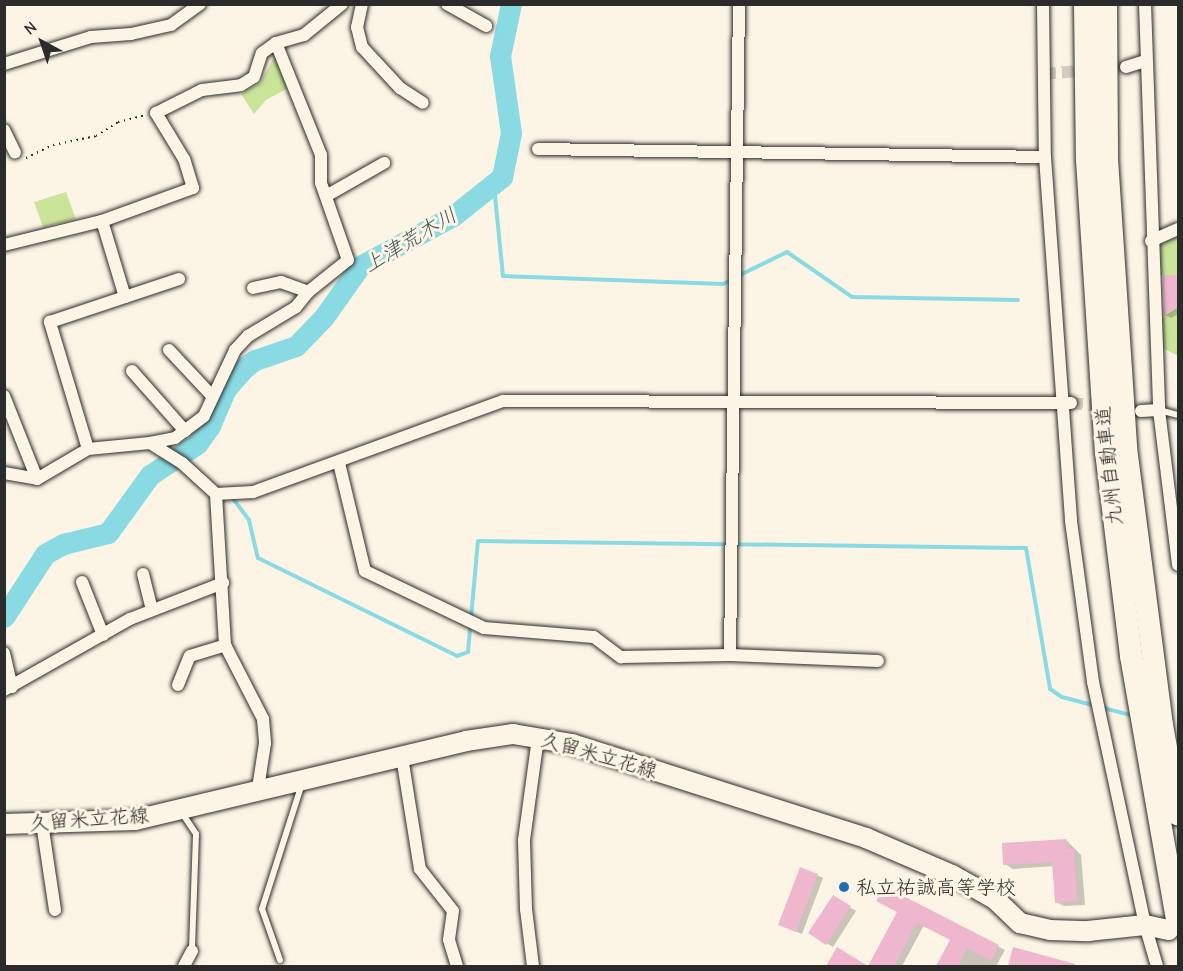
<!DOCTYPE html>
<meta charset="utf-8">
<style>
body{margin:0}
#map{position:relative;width:1183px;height:971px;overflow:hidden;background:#fcf5e5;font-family:"Comic Neue","Klee One",sans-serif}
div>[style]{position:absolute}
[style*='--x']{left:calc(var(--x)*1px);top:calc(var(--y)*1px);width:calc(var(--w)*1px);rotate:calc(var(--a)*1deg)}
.green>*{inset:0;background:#cae49a}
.shadow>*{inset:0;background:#0003}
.stream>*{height:4px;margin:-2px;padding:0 2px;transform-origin:2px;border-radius:2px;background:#8adae4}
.river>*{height:21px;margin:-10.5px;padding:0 10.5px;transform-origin:10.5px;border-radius:10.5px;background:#8adae4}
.building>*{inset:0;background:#eeb7ce}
.minor-tunnel>*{height:12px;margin-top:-6px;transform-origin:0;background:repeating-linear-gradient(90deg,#d2cdc0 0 12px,transparent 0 18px)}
.path>*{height:2px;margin-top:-1px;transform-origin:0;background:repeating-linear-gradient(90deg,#2b2b2b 0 1.5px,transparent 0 6px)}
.roads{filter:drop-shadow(0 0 2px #2b2b2b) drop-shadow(0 0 2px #2b2b2b)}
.service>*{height:6px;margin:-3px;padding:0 3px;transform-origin:3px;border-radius:3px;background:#fcf5e5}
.minor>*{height:12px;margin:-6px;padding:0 6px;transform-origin:6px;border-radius:6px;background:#fcf5e5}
.primary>*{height:20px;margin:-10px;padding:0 10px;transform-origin:10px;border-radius:10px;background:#fcf5e5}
.motorway>*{height:22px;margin:-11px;padding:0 11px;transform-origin:11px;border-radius:11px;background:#fcf5e5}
.dots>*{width:16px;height:16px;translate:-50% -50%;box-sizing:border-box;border:3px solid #fcf5e5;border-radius:50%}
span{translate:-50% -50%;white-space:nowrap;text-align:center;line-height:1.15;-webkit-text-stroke:6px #fcf5e5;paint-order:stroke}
.street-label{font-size:20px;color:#2b2b2b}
.poi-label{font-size:20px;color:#2b2b2b}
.left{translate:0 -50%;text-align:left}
.water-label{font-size:21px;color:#435759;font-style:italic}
.frame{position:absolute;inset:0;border:6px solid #2b2b2b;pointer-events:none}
.north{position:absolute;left:12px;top:12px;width:60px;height:60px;-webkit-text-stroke:4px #fcf5e5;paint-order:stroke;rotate:320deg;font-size:16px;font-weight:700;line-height:24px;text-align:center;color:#2b2b2b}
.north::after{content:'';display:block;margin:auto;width:21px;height:27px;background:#2b2b2b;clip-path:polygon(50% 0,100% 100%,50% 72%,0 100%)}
</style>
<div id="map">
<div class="green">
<div style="clip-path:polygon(276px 54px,288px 88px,266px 100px,254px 114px,241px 94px,260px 83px)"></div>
<div style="clip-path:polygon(66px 192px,76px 219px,43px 227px,34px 202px)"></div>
<div style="clip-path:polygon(1178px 230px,1178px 275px,1159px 275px,1151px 241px)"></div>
<div style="clip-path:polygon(1178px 307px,1178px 356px,1163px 348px,1157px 331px,1161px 318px)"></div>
</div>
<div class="shadow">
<div style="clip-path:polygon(1164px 276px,1178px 276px,1178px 314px,1171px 318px,1165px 315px)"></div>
<div style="clip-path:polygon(1066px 840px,1081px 855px,1085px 905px,1064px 906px,1056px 902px,1054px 866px,1013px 869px,1005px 864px)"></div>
<div style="clip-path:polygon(817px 875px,823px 878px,802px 934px,785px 927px)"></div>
<div style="clip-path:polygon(885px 888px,1005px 950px,996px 966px,938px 966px,952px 939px,924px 925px,902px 966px,870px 966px,899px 912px)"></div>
<div style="clip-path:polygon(833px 897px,856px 911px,833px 947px,810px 933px)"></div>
<div style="clip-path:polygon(1015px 948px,1067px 965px,1067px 966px,1009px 966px)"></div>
<div style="clip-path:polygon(838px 949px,867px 966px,828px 966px)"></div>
</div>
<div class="stream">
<div style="--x:494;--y:186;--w:90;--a:84.3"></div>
<div style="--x:503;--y:276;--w:220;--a:2.1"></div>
<div style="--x:723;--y:284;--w:9;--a:-27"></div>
<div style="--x:738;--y:276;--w:55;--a:-26.1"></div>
<div style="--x:787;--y:252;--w:79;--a:34.7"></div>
<div style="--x:852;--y:297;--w:166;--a:1"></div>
<div style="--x:231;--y:496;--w:30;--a:53"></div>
<div style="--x:249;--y:520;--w:39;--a:77"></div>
<div style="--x:258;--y:558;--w:222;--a:26.2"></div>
<div style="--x:457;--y:656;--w:12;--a:-20"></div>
<div style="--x:468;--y:652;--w:111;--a:-84.9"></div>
<div style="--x:478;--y:541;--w:548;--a:0.73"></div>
<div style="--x:1026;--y:548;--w:143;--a:80.3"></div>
<div style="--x:1050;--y:689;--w:14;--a:34"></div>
<div style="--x:1062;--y:697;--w:74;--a:14.8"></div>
</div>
<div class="river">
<div style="--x:4;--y:617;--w:75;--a:-56.9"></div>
<div style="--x:45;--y:554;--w:21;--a:-29"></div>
<div style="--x:63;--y:544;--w:46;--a:-13.7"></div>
<div style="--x:108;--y:533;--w:72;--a:-54.1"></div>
<div style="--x:150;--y:475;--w:56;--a:-33.4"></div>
<div style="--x:197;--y:444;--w:22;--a:-54"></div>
<div style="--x:210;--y:426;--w:39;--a:-67"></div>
<div style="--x:225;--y:390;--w:28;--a:-49"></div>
<div style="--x:243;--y:369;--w:15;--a:-37"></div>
<div style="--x:255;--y:360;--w:43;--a:-18.9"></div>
<div style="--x:296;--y:346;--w:40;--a:-46"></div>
<div style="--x:324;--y:317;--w:62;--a:-54.8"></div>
<div style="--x:360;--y:266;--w:106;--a:-28.3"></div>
<div style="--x:453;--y:216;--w:63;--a:-38.5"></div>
<div style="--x:502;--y:177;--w:45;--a:-78.4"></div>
<div style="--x:511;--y:133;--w:78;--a:-98.1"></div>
<div style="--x:500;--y:56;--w:53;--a:-78.1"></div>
</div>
<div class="building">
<div style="clip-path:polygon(1163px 275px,1179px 275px,1179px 307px,1164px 316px)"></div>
<div style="clip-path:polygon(1066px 839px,1067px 849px,1074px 849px,1077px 901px,1055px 903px,1052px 862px,1003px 865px,1002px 843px)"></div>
<div style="clip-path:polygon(800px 867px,818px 874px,796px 932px,778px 925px)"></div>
<div style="clip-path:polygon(884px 886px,999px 945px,991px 961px,967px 948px,958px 966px,936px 966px,950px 940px,917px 923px,894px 966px,826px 966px,837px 947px,868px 966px,897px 912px,876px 901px)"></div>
<div style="clip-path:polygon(833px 895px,851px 906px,826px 945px,808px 933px)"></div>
<div style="clip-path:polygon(1013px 947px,1075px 964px,1075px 966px,1008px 966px)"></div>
</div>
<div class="minor-tunnel">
<div style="--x:1044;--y:74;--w:45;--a:-5.1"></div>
<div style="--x:1071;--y:403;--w:36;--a:6"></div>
</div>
<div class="path">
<div style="--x:26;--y:158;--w:30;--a:-26"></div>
<div style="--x:53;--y:145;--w:44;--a:-11.8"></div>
<div style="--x:96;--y:136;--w:26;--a:-32"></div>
<div style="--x:118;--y:122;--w:30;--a:-14"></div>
</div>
<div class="roads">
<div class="service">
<div style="--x:1159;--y:410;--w:20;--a:15"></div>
<div style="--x:182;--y:813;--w:25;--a:56"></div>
<div style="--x:196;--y:834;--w:117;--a:92"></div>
<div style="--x:280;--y:960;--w:54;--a:-109.4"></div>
<div style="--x:262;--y:909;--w:131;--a:-72.3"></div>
</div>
<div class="minor">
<div style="--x:362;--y:4;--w:24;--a:102"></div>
<div style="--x:357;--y:27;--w:21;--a:76"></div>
<div style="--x:362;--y:47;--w:56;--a:47.2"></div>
<div style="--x:400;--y:88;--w:27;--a:33"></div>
<div style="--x:447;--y:4;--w:45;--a:29.4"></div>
<div style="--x:1043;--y:4;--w:153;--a:89.3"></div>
<div style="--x:1045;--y:157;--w:365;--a:85.9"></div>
<div style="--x:1071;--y:521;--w:162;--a:82.2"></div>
<div style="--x:1093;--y:682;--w:249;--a:77.9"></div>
<div style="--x:1145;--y:925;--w:43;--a:73.7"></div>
<div style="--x:1145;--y:4;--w:406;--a:88"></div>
<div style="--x:1159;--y:410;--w:156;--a:83"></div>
<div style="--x:4;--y:64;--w:91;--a:-17.2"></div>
<div style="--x:91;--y:37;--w:40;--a:-4.3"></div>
<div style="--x:131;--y:34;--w:41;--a:-12.7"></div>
<div style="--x:171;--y:25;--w:36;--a:-36"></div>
<div style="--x:1126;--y:67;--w:21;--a:-17"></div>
<div style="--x:4;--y:130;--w:25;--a:64"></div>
<div style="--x:538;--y:149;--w:507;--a:0.9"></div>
<div style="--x:326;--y:196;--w:67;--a:-29.6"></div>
<div style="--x:1151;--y:241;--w:30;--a:-24"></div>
<div style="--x:4;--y:245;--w:101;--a:-13.8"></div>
<div style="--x:102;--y:221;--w:97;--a:-19.9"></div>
<div style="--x:193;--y:188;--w:30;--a:-107"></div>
<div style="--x:184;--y:159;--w:54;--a:-121.3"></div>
<div style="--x:156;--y:113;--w:51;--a:-26.6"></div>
<div style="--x:202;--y:90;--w:39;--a:-7"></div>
<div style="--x:241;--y:85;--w:15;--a:-32"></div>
<div style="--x:254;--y:77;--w:25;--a:-72"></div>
<div style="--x:262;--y:53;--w:17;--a:-36"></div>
<div style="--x:276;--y:43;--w:29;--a:-16"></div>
<div style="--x:304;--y:35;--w:49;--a:-39.2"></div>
<div style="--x:253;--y:288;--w:29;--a:-12"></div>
<div style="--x:281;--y:282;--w:29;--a:20"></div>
<div style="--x:308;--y:292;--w:51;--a:-38.7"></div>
<div style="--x:348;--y:260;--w:82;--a:-109.3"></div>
<div style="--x:321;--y:183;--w:28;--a:-90"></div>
<div style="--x:321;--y:155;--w:121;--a:-111.9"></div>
<div style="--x:125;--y:297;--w:57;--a:-18.4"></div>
<div style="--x:169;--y:350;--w:63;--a:46.9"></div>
<div style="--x:132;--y:371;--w:80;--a:48.5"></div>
<div style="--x:4;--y:396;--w:89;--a:68.3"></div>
<div style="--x:1141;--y:411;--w:18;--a:-3"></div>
<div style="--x:150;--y:443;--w:25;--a:-11"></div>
<div style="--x:175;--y:438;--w:36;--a:-37"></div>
<div style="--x:204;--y:416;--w:73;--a:-64.8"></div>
<div style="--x:235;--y:350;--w:19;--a:-47"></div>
<div style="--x:248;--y:336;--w:56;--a:-31.1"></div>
<div style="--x:296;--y:307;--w:19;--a:-51"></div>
<div style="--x:88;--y:449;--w:133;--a:-106.7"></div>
<div style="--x:50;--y:322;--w:79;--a:-18.4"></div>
<div style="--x:125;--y:297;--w:79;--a:-106.8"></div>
<div style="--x:339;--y:463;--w:111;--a:76.5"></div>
<div style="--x:365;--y:571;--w:132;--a:25.6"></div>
<div style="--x:484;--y:628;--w:110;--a:4.7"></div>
<div style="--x:594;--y:637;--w:34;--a:37"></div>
<div style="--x:621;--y:657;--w:109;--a:-1.1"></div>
<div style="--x:730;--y:655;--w:148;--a:2.3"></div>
<div style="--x:4;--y:473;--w:34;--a:10"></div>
<div style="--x:37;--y:479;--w:59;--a:-30.5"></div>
<div style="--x:88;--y:449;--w:62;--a:-5.5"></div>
<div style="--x:150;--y:443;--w:38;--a:32"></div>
<div style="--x:182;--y:463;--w:46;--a:42.4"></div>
<div style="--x:216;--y:494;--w:151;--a:86.6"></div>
<div style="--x:225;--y:645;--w:83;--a:62.8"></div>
<div style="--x:263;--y:719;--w:24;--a:85"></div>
<div style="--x:265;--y:743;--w:47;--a:98.7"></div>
<div style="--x:216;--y:494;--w:37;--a:-3"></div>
<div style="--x:253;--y:492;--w:266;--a:-20"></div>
<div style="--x:503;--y:401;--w:568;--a:0.2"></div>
<div style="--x:143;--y:574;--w:37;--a:76"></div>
<div style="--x:82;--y:582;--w:57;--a:68.4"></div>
<div style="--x:4;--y:653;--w:35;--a:77"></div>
<div style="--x:730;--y:655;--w:651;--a:-89.21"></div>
<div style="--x:178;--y:685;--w:31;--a:-68"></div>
<div style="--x:190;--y:656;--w:37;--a:-17"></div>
<div style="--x:4;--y:690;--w:145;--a:-29.4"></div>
<div style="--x:130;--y:619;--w:100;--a:-21.2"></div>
<div style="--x:402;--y:757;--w:113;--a:80.9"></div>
<div style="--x:420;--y:869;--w:53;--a:51.8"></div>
<div style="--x:453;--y:911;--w:29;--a:98"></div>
<div style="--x:449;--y:940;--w:27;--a:73"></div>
<div style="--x:42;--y:823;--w:88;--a:81.5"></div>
<div style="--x:184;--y:966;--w:17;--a:-62"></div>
<div style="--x:533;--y:966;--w:57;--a:-97"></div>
<div style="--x:526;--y:909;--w:69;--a:-91.7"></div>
<div style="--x:524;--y:840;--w:103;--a:-82.2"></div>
</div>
<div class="primary">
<div style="--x:4;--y:824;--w:131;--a:-1.7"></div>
<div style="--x:135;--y:820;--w:340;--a:-13.4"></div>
<div style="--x:466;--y:741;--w:48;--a:-8.5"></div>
<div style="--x:513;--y:734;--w:60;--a:9.6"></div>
<div style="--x:572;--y:744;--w:309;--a:17.7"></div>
<div style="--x:866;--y:838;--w:94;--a:23.3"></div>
<div style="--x:952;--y:875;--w:49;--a:29.2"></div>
<div style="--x:995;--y:899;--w:35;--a:44"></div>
<div style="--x:1020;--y:923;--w:31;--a:13"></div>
<div style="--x:1050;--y:930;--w:38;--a:2"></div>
<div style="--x:1088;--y:931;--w:57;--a:-6"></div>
<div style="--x:1145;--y:925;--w:24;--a:12"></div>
</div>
<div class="motorway">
<div style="--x:1085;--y:4;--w:156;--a:89.3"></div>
<div style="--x:1087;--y:160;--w:293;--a:86.3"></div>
<div style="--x:1106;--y:452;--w:206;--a:83"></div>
<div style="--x:1131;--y:656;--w:272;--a:80.1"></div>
<div style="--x:1106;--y:4;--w:155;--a:89.6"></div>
<div style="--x:1107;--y:159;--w:290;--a:86.2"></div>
<div style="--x:1126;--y:448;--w:279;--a:82.6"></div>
<div style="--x:1162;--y:725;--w:91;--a:79.9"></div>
</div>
</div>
<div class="dots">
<div style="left:844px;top:887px;background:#1f6fb2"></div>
</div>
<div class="street-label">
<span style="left:1109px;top:466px;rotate:-96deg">九州自動車道</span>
<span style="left:599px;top:755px;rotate:16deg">久留米立花線</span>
<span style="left:89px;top:819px;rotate:-4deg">久留米立花線</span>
</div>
<div class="poi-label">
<span class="left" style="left:856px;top:887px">私立祐誠高等学校</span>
</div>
<div class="water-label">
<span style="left:410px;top:240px;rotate:-31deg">上津荒木川</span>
</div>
<div class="frame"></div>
<div class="north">N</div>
</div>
